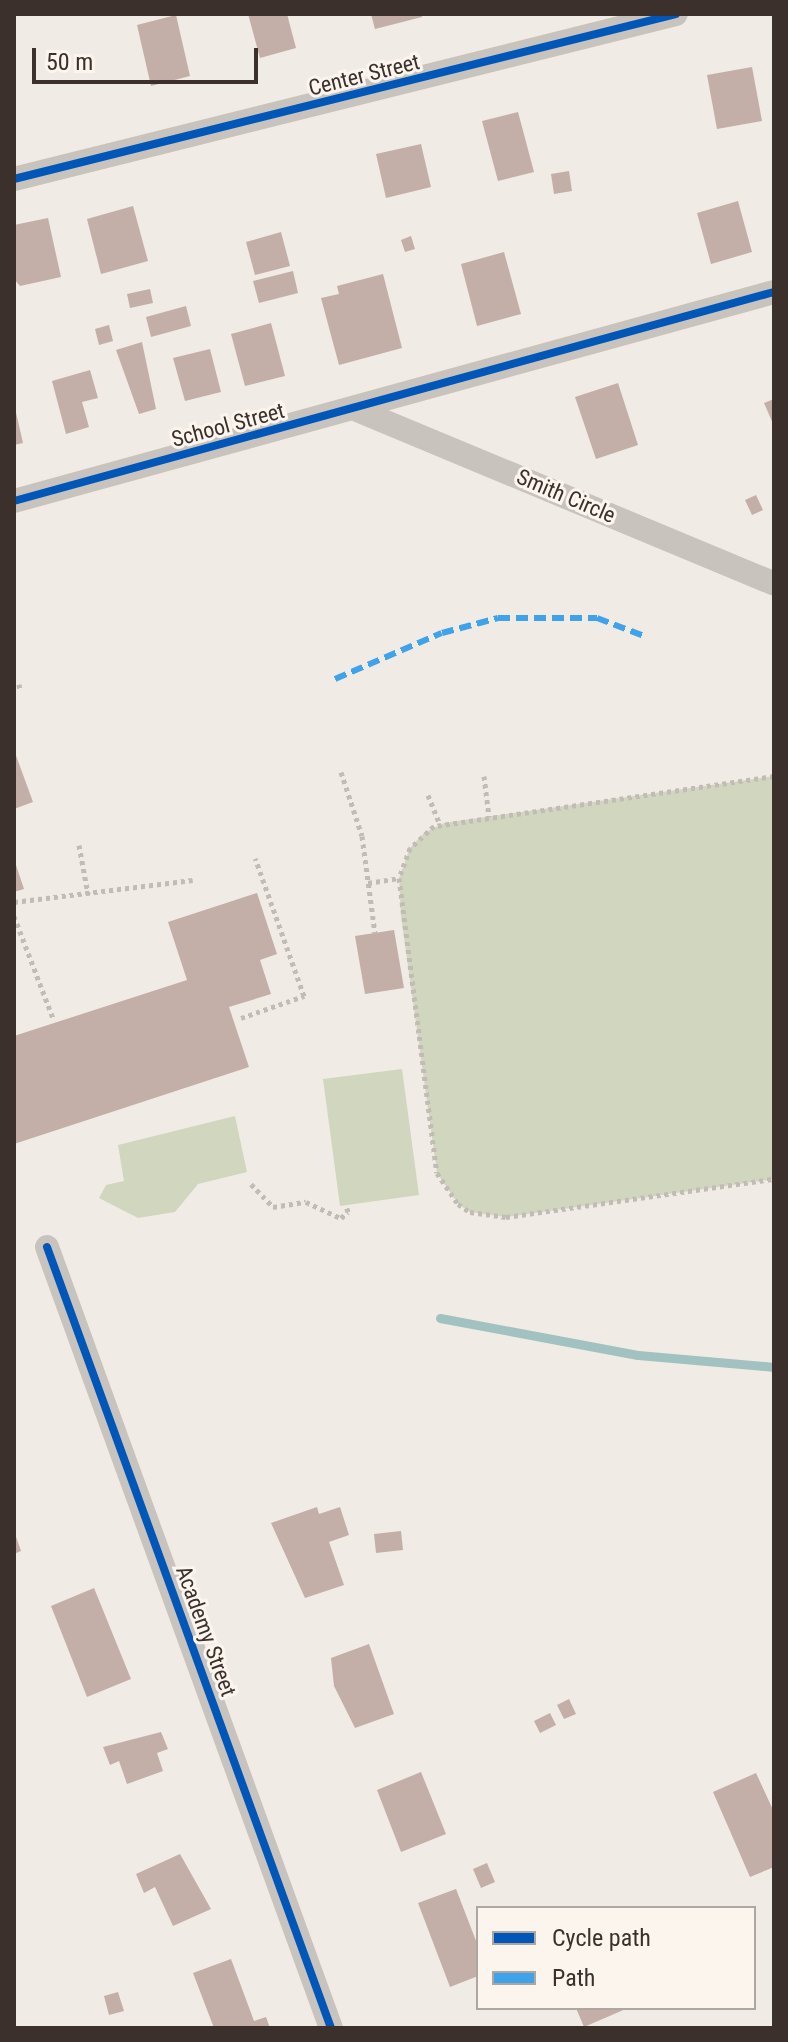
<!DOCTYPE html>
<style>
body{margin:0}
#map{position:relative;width:788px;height:2042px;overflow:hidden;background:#f0ebe5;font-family:"Roboto Condensed",sans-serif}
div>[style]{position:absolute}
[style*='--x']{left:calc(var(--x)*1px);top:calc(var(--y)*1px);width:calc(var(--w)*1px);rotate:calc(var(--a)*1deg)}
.green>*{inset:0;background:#d1d6bf}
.stream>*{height:9px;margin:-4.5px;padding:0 4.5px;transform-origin:4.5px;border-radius:4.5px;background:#a1c2c1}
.building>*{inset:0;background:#c3afa7}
.path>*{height:5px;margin-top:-2.5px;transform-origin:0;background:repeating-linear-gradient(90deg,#c2bbb6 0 4px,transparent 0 8px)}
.minor>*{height:24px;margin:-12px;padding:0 12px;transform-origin:12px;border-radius:12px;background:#c9c3be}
.quiet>*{height:6px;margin-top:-3px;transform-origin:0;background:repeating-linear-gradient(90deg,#3fa3eb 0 12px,transparent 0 18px)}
.cycleway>*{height:8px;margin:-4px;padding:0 4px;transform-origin:4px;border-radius:4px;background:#0057b8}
span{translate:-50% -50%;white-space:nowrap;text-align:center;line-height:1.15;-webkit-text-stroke:6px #fbf5ee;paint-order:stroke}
.street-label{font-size:22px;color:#3b302b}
.frame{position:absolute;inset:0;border:16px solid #3b302b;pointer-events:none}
.legend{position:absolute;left:476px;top:1906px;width:280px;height:104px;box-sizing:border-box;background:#fbf5ee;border:2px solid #aea6a0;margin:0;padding:10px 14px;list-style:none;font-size:24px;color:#3b302b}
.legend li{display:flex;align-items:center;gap:16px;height:40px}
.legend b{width:40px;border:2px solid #aea6a0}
.scale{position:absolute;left:32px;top:48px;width:226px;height:36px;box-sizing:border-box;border:4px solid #3b302b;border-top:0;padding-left:10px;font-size:24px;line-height:28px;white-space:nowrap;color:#3b302b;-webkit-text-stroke:6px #fbf5ee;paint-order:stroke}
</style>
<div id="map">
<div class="green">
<div style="clip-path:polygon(774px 776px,774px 1179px,506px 1217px,470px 1212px,458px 1204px,437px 1173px,401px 916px,399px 878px,410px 848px,424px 833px,444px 823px)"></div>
<div style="clip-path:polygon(402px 1069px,419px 1195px,340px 1206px,323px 1079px)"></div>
<div style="clip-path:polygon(235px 1116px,247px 1172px,198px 1184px,175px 1212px,138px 1218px,99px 1198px,106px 1185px,124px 1181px,118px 1145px)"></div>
</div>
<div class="stream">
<div style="--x:440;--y:1318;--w:201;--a:10.6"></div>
<div style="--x:638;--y:1355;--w:137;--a:5"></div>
</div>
<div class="building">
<div style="clip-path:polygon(248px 14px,287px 14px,296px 48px,260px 58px)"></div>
<div style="clip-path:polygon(371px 14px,422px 14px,422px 17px,375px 29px)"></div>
<div style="clip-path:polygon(176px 15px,190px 76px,151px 86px,137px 25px)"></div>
<div style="clip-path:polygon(752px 67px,762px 121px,717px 129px,707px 75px)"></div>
<div style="clip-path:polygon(518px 112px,534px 172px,498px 181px,482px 121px)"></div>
<div style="clip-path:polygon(421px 144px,431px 187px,386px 198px,376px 154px)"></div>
<div style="clip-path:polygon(569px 171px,572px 191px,554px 194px,551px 174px)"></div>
<div style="clip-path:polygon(738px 201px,752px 252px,711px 264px,697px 213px)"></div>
<div style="clip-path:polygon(133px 206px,148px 261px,101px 274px,87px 219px)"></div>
<div style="clip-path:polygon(48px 218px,61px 277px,20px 286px,14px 279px,14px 225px)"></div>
<div style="clip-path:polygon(281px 232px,290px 266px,255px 275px,246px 242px)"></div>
<div style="clip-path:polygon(411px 236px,415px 249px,405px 252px,401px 240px)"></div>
<div style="clip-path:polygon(504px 252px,521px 314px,477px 326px,461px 264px)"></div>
<div style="clip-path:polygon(293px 271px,298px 293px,259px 303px,253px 281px)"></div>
<div style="clip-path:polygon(383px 274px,402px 348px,339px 365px,321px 298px,339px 294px,337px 286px)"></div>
<div style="clip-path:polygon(150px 289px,153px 303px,130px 308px,127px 294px)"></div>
<div style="clip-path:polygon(186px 306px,191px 326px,151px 337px,146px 317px)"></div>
<div style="clip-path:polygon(271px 323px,285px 376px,245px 386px,231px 334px)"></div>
<div style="clip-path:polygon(109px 325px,113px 341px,99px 345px,95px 329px)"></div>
<div style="clip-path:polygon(142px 342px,156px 409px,139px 414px,116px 350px)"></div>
<div style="clip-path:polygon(210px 349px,221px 392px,185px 401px,173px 358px)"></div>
<div style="clip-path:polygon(90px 370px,98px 398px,82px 402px,89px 427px,66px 434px,52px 381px)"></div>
<div style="clip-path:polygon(618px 383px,638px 445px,596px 459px,575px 397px)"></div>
<div style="clip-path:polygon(774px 399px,774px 426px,764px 403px)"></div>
<div style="clip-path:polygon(15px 408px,23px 443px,14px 445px,14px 409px)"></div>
<div style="clip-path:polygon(756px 495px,763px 510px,752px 515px,745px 500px)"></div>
<div style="clip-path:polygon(14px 750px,33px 802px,14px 809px)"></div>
<div style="clip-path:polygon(14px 859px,24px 889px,14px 892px)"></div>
<div style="clip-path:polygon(257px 893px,277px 954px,260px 960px,271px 994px,229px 1007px,249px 1067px,14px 1144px,14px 1036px,187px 980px,168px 922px)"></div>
<div style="clip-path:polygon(394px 930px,404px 988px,365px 994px,355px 936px)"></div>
<div style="clip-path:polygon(317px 1507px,319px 1514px,340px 1507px,349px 1535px,329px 1542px,344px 1585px,305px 1598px,271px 1523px)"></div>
<div style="clip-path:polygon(14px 1531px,21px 1551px,14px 1554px)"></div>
<div style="clip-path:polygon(401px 1531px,403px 1550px,376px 1553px,374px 1534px)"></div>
<div style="clip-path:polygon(94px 1588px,131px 1679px,87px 1697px,51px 1606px)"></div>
<div style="clip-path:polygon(369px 1644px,394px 1714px,355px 1728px,334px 1686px,331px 1658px)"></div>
<div style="clip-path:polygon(569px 1699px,576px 1714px,564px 1719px,557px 1705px)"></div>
<div style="clip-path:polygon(550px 1713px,556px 1725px,540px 1733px,534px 1721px)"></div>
<div style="clip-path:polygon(161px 1732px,168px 1749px,157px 1753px,163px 1771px,127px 1784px,119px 1761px,110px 1765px,103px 1747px)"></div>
<div style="clip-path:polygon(421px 1772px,446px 1834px,401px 1852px,377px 1790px)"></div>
<div style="clip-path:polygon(756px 1773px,774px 1812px,774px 1867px,750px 1877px,713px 1792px)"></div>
<div style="clip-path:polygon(180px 1854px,211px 1909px,173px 1926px,155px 1887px,144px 1893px,136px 1874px)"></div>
<div style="clip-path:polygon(487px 1863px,495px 1882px,481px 1888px,473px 1869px)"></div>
<div style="clip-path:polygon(456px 1889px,478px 1946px,478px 1976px,450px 1987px,418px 1903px)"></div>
<div style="clip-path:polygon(231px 1959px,254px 2021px,266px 2017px,270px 2028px,214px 2028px,193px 1973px)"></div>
<div style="clip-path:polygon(118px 1992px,124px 2011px,109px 2015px,104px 1996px)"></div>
<div style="clip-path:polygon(576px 2008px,628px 2008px,584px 2027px)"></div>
</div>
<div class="path">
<div style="--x:19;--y:684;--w:7;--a:82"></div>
<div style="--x:341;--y:772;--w:67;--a:71.8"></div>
<div style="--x:362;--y:836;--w:98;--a:82.4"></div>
<div style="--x:484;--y:776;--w:41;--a:83"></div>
<div style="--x:774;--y:776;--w:344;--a:171.6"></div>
<div style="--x:434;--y:826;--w:33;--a:137"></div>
<div style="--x:410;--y:848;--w:32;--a:110"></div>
<div style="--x:399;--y:878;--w:297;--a:82.7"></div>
<div style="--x:437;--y:1173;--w:37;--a:56"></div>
<div style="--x:458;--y:1204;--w:14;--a:34"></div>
<div style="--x:470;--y:1212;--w:36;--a:8"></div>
<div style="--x:506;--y:1217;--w:271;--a:-8.1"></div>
<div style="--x:428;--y:795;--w:31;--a:68"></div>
<div style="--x:79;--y:845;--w:50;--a:79.6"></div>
<div style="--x:368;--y:883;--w:31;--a:-9"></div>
<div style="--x:14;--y:902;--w:180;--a:-7"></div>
<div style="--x:14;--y:916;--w:109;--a:69.1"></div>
<div style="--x:241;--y:1018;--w:67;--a:-19.2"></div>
<div style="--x:304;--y:996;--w:146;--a:-109.5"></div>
<div style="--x:251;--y:1184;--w:32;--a:46"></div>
<div style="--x:273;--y:1207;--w:33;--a:-9"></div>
<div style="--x:306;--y:1202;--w:38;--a:25"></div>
<div style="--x:341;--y:1218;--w:9;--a:-41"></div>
<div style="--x:348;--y:1212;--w:7;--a:-106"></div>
</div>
<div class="minor">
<div style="--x:14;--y:179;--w:682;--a:-14"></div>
<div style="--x:357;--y:410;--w:452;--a:22.6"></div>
<div style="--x:14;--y:501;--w:788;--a:-15.38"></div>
<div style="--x:47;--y:1247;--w:831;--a:70.02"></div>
</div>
<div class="quiet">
<div style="--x:335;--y:679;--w:116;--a:-23.3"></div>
<div style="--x:442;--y:633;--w:58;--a:-15"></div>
<div style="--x:498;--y:618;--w:99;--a:0"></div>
<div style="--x:597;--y:618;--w:50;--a:21"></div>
</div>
<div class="cycleway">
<div style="--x:14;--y:179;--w:682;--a:-14"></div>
<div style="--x:14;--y:501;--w:788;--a:-15.38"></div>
<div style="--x:47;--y:1247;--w:831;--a:70.02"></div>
</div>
<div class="street-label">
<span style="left:364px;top:75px;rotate:-14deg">Center Street</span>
<span style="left:228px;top:425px;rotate:-15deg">School Street</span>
<span style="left:566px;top:496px;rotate:23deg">Smith Circle</span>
<span style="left:206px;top:1631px;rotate:70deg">Academy Street</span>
</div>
<div class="frame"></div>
<ul class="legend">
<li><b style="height:10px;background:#0057b8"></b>Cycle path</li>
<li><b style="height:10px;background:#3fa3eb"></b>Path</li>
</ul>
<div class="scale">50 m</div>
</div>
